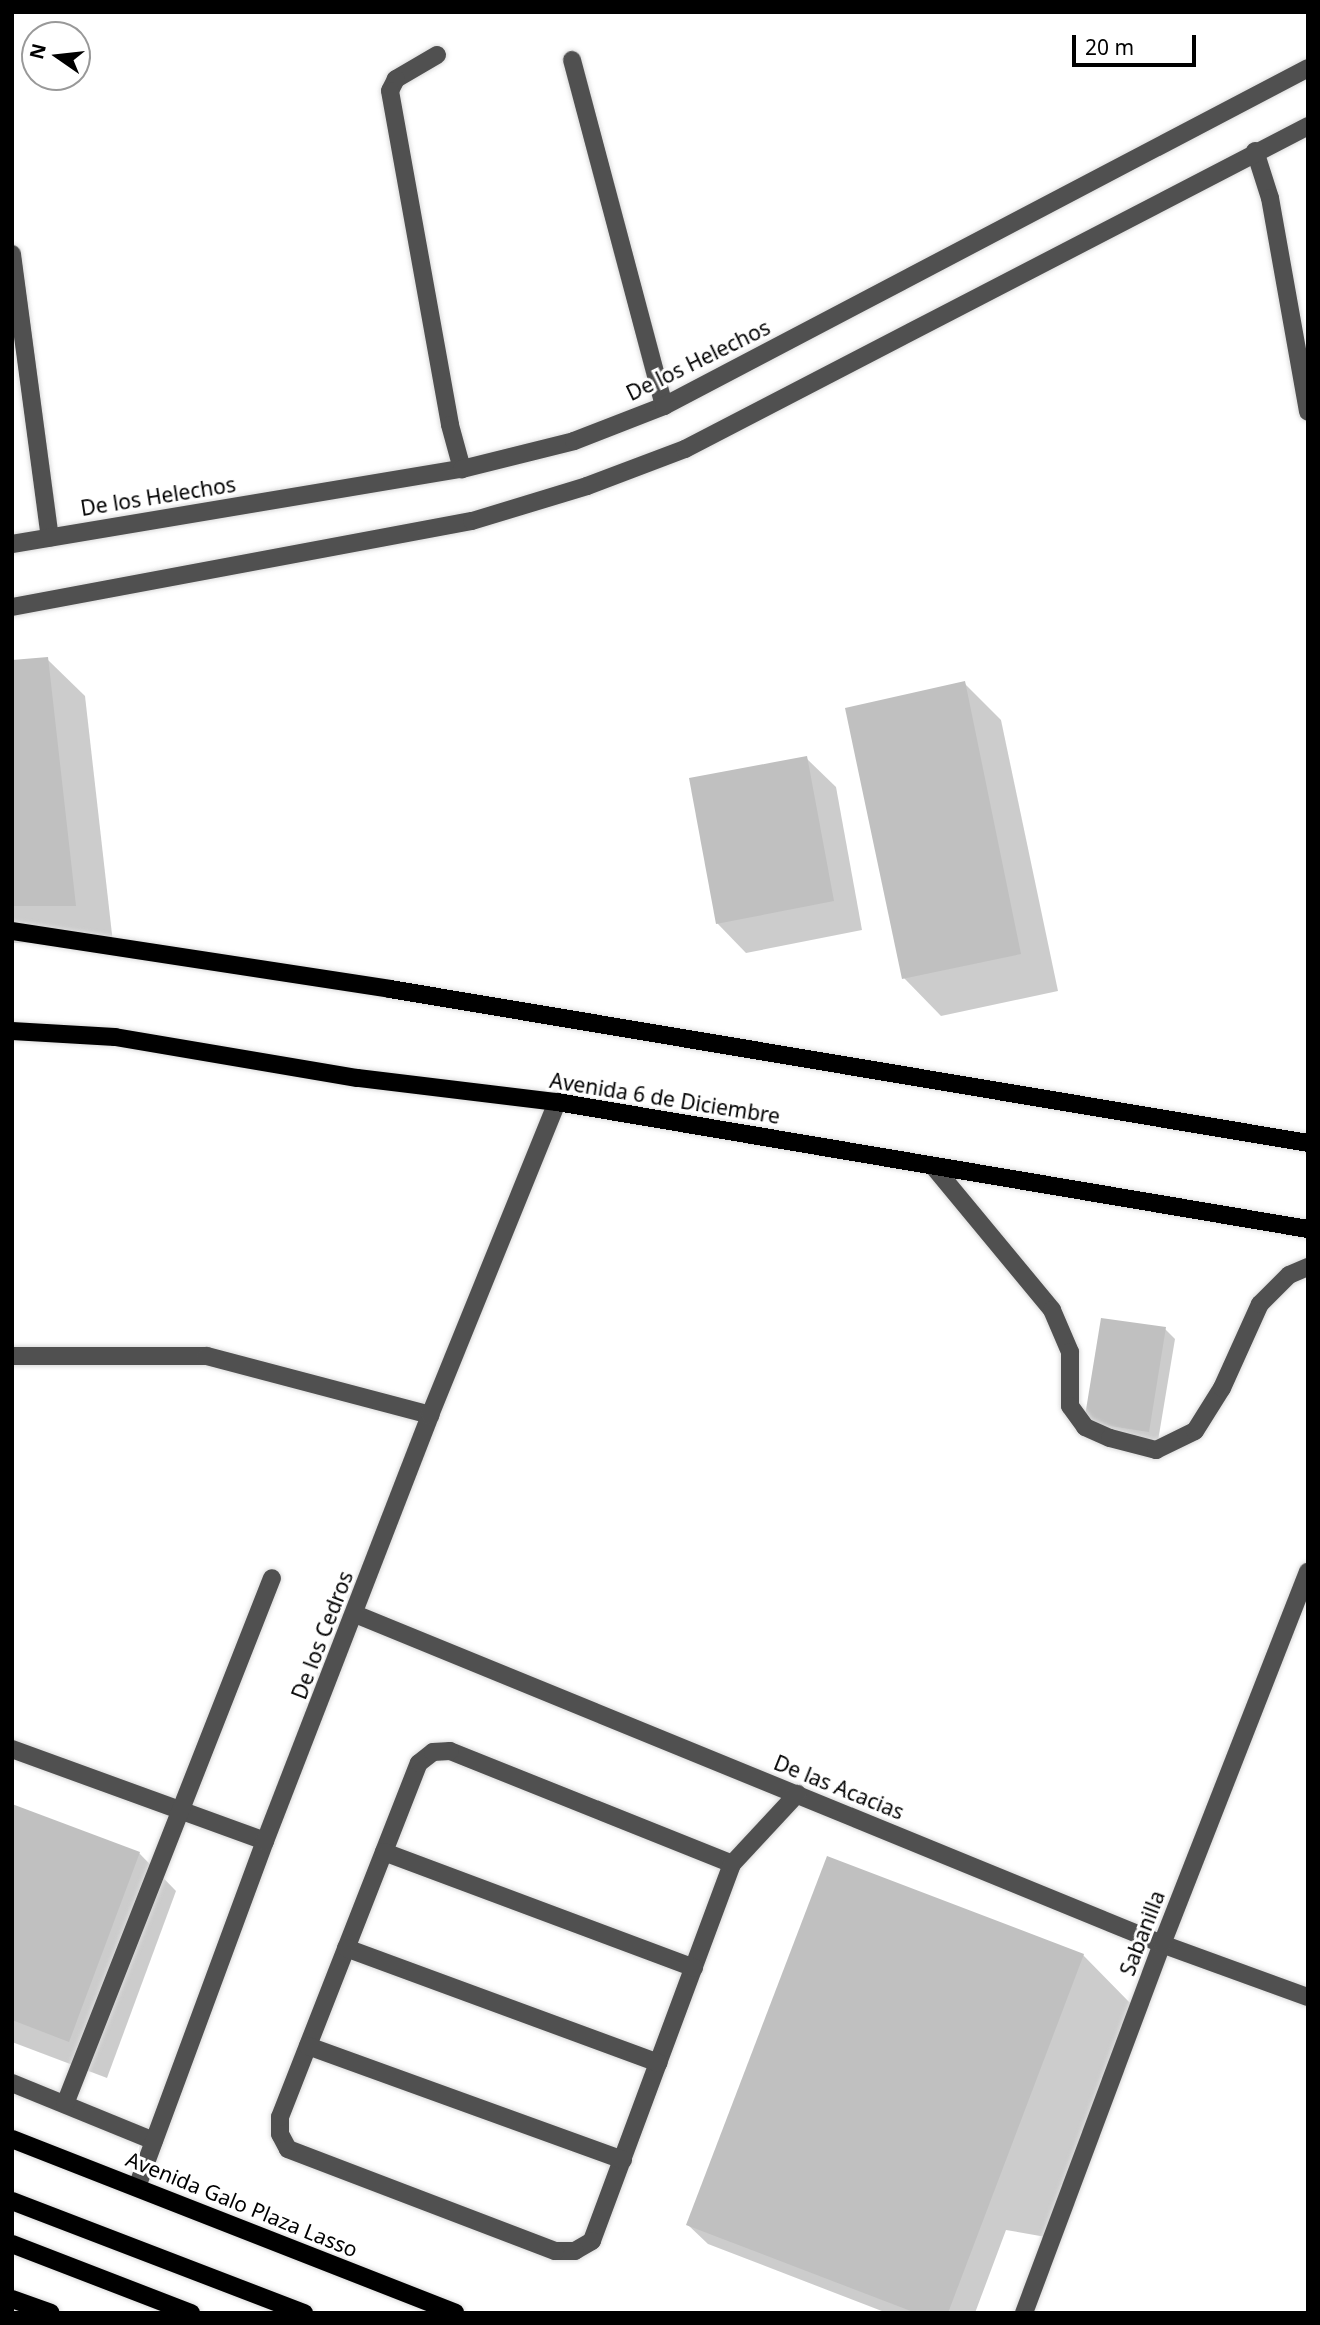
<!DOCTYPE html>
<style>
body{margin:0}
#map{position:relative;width:1320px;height:2325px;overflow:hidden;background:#fff;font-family:"Noto Sans",sans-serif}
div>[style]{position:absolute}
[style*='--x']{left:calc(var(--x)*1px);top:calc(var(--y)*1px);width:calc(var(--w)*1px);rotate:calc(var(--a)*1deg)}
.shadow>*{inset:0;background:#0003}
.building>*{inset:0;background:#c0c0c0}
.roads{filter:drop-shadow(0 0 2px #dbdbdb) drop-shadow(0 0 2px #dbdbdb)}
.minor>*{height:18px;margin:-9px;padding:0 9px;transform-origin:9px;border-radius:9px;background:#505050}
.major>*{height:18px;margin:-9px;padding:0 9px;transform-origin:9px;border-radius:9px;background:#000}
span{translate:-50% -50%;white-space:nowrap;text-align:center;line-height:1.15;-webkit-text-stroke:6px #fff;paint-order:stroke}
.street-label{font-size:21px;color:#000}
.frame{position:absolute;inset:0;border:14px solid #000;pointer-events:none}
.north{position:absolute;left:21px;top:21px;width:70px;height:70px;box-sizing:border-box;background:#fff;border:2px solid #999;border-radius:50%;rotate:284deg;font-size:19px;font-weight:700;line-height:28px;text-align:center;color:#000}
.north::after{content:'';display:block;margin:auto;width:24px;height:32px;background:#000;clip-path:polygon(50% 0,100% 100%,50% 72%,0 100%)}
.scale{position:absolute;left:1072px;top:35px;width:124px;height:32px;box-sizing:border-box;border:4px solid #000;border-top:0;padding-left:9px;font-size:21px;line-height:24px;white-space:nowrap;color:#000;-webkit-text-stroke:5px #fff;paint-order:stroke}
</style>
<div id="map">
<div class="shadow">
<div style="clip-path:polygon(47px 659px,85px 696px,113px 943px,12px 943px,12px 662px)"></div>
<div style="clip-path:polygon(964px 683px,1001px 720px,1058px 991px,941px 1016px,904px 978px)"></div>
<div style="clip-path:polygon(806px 758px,836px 787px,862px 930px,746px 953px,717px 923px)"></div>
<div style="clip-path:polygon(1165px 1329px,1175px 1339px,1158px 1441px,1096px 1431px)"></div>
<div style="clip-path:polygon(12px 1806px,139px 1853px,176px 1891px,107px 2078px,12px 2042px)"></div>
<div style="clip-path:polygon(1083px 1955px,1133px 2006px,1046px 2237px,1006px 2230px,975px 2313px,887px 2313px,708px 2244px,688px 2225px)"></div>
</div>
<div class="building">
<div style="clip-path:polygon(48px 657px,76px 906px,12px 906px,12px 660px)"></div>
<div style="clip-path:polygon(965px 681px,1021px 954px,902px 979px,845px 708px)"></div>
<div style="clip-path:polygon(807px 756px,834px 901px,716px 924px,689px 778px)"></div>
<div style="clip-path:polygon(1101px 1318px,1166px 1327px,1149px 1432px,1084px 1422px)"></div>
<div style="clip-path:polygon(12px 1804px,140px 1852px,69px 2042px,12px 2020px)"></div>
<div style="clip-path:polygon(827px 1856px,1084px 1954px,948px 2313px,916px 2313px,686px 2225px)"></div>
</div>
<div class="roads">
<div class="minor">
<div style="--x:437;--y:55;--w:48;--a:149.7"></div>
<div style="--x:396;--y:79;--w:13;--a:117"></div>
<div style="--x:390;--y:91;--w:339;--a:79.8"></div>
<div style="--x:450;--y:425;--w:46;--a:74.7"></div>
<div style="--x:572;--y:60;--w:358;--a:75.1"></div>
<div style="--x:1255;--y:151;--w:49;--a:72.3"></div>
<div style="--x:1270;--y:198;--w:217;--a:79.9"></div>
<div style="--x:12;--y:254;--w:286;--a:82.4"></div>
<div style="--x:12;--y:544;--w:456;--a:-9.5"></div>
<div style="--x:462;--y:469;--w:115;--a:-14"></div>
<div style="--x:574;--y:441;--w:97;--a:-21.3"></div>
<div style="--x:664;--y:406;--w:727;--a:-27.69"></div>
<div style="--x:12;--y:607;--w:468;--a:-10.6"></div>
<div style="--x:472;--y:521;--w:120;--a:-16.9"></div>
<div style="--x:587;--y:486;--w:105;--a:-20.7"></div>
<div style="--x:685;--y:449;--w:702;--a:-27.4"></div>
<div style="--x:933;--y:1166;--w:187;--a:50.4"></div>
<div style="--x:1052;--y:1310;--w:46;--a:66.8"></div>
<div style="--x:1070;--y:1352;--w:54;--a:90"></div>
<div style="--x:1070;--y:1406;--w:26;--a:54"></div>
<div style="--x:1085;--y:1427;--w:27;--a:24"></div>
<div style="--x:1110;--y:1438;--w:48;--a:14.6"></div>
<div style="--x:1156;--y:1450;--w:43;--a:-26"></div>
<div style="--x:1195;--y:1431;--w:51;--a:-57.9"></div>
<div style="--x:1222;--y:1388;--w:92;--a:-65.7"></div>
<div style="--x:1260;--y:1304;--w:41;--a:-45"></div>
<div style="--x:1289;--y:1275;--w:21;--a:-23"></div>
<div style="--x:12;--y:1356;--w:195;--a:0"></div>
<div style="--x:207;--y:1356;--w:231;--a:14.8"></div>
<div style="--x:355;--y:1614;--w:872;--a:22.24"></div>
<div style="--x:1162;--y:1944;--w:155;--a:20"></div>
<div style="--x:12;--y:1749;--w:269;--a:20"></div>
<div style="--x:450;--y:1751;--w:304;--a:21.8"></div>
<div style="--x:732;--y:1864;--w:402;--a:110.4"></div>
<div style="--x:592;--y:2241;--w:20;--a:150"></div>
<div style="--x:575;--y:2251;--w:20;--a:180"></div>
<div style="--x:555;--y:2251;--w:286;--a:-159.1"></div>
<div style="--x:288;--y:2149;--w:17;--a:-118"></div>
<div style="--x:280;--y:2134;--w:17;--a:-90"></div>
<div style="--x:280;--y:2117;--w:380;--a:-68.6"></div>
<div style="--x:419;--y:1763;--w:18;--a:-38"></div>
<div style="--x:433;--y:1752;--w:17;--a:-3"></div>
<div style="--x:384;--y:1852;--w:331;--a:20.5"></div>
<div style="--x:732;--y:1864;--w:96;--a:-47.1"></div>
<div style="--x:346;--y:1948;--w:333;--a:20.2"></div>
<div style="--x:308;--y:2046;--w:335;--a:19.9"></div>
<div style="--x:12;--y:2083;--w:153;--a:22.2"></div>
<div style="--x:65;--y:2104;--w:565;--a:-68.52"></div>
<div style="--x:137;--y:2187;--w:369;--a:-69.7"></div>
<div style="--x:265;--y:1841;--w:457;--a:-68.8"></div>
<div style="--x:430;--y:1415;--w:338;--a:-67.9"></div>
<div style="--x:1024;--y:2313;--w:394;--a:-69.5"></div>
<div style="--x:1162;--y:1944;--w:400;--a:-68.6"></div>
</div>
<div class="major">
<div style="--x:12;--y:931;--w:382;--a:8.7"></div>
<div style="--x:390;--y:989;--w:931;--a:9.52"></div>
<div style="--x:12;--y:1031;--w:103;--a:3.3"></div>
<div style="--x:115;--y:1037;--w:246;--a:9.6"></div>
<div style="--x:358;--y:1078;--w:200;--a:6.9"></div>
<div style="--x:557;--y:1102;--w:762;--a:9.6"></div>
<div style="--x:12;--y:2139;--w:476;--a:21.4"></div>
<div style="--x:12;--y:2201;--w:313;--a:21"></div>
<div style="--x:12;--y:2244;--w:192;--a:21.1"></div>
<div style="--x:12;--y:2299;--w:41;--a:19.7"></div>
</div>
</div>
<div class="street-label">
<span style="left:698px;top:360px;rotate:-26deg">De los Helechos</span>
<span style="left:158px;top:496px;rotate:-9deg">De los Helechos</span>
<span style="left:665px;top:1098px;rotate:9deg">Avenida 6 de Diciembre</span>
<span style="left:322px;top:1635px;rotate:-69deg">De los Cedros</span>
<span style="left:839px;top:1787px;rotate:22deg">De las Acacias</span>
<span style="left:1142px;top:1933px;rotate:-69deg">Sabanilla</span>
<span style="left:242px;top:2204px;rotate:22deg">Avenida Galo Plaza Lasso</span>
</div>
<div class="frame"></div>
<div class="north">N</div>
<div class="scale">20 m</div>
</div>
